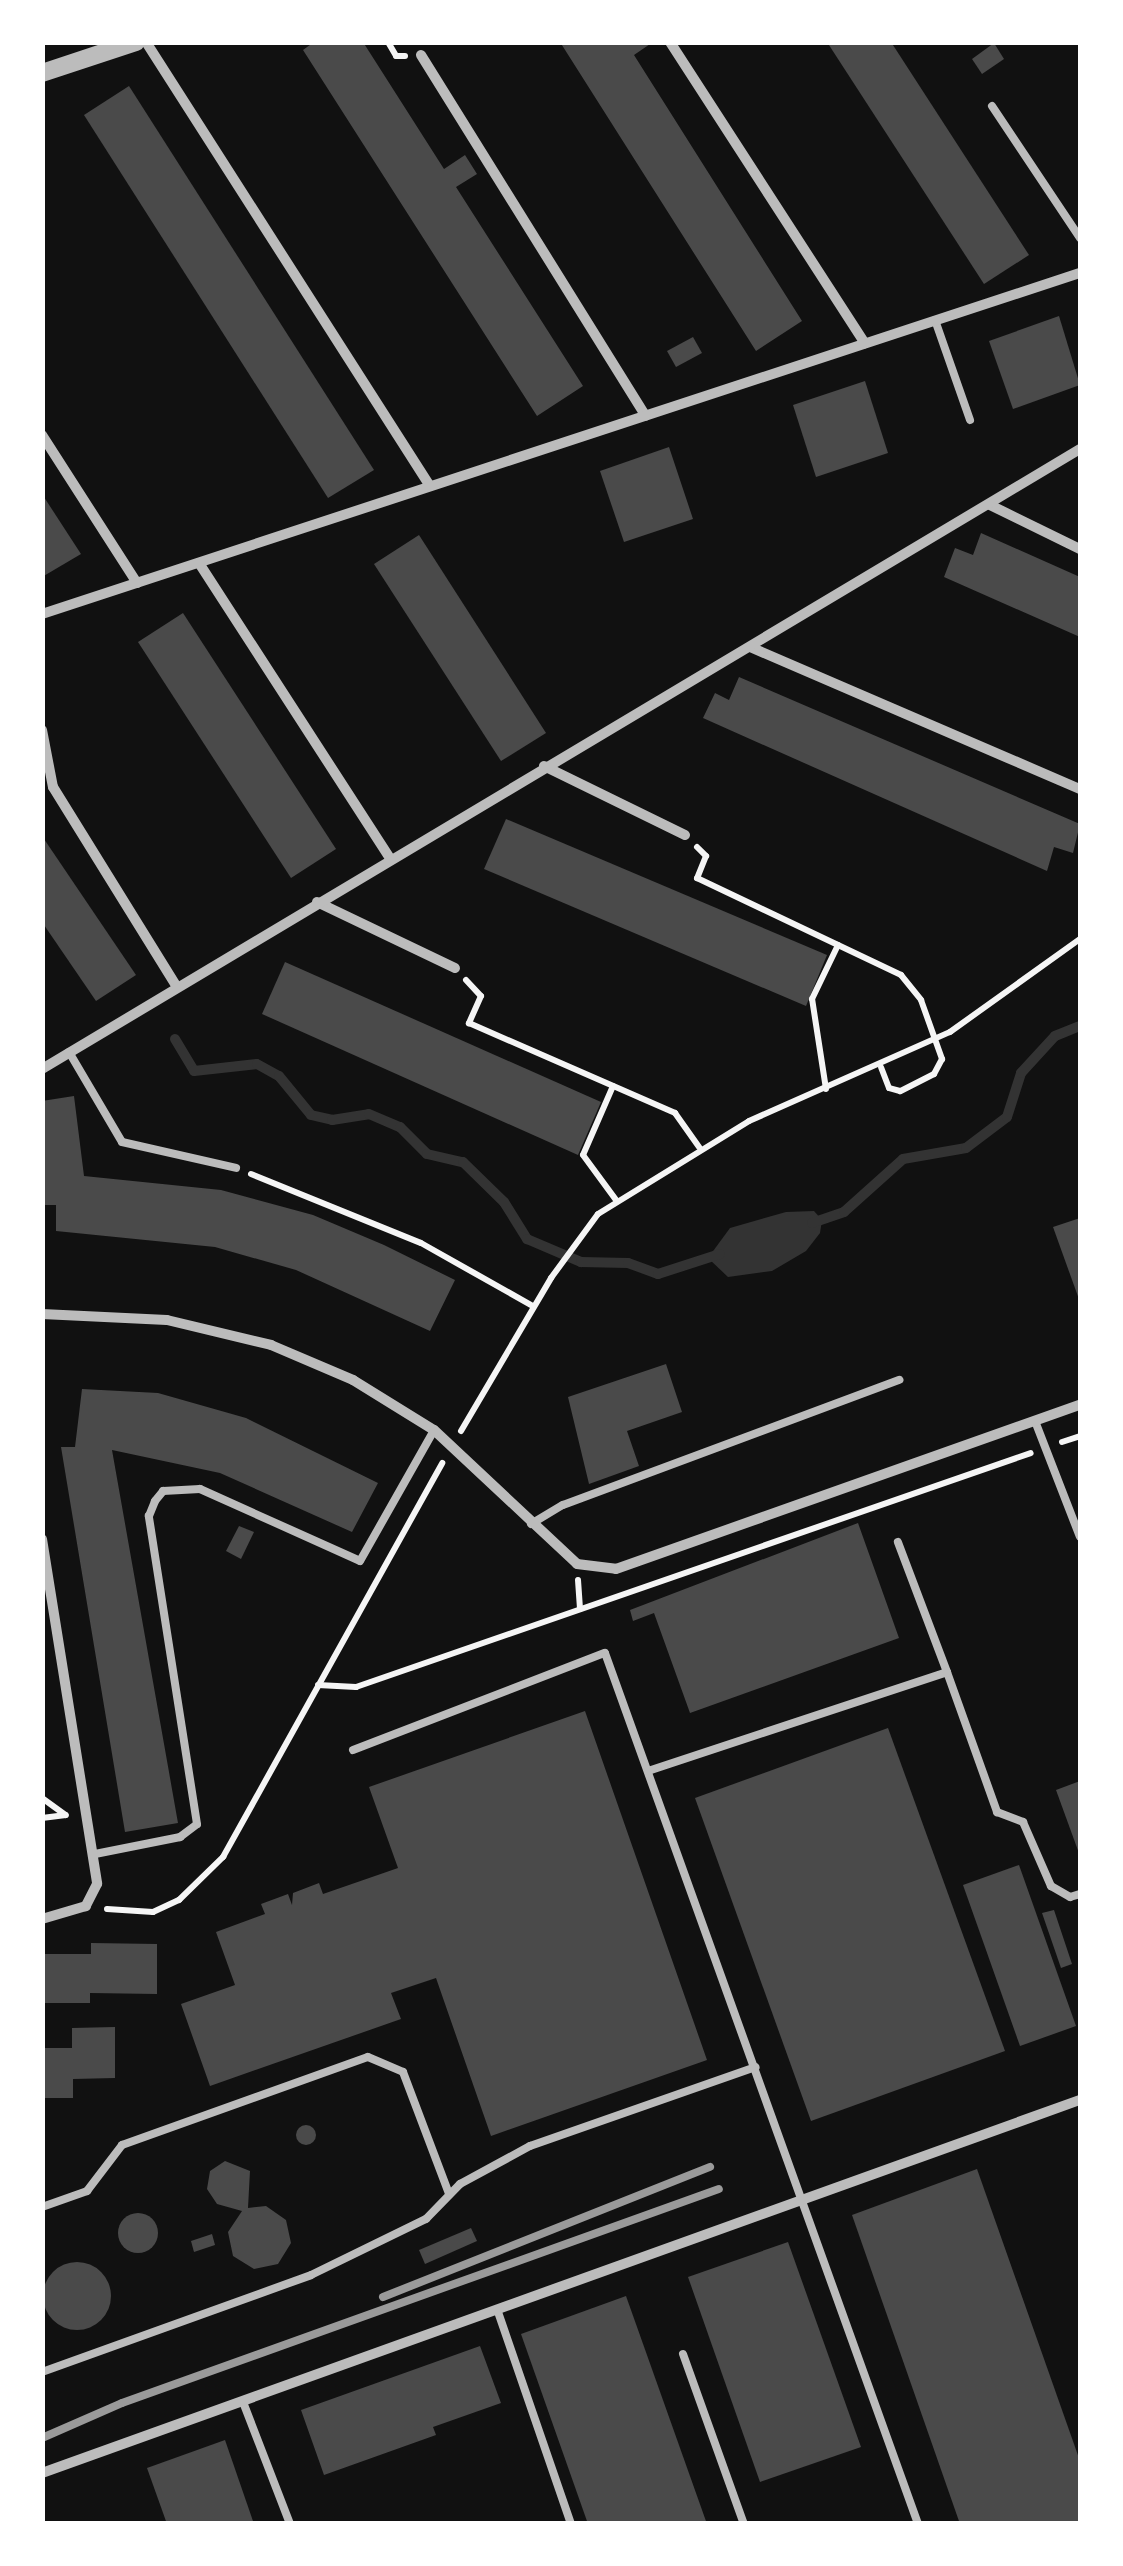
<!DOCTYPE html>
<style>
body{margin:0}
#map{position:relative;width:1123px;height:2566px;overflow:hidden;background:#111;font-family:Overpass,sans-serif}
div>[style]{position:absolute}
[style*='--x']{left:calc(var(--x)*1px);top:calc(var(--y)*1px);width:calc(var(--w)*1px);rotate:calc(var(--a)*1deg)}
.water>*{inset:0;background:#333}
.stream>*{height:10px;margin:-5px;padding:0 5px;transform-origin:5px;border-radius:5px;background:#333}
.building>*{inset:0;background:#4a4a4a}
.round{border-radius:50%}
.path>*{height:6px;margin:-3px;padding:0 3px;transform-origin:3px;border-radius:3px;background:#f5f5f5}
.service>*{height:8px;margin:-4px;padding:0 4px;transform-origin:4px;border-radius:4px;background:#bcbcbc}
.minor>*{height:10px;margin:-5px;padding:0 5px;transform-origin:5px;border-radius:5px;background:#bcbcbc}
.tertiary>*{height:18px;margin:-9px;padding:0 9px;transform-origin:9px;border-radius:9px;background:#bcbcbc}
.rail>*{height:8px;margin:-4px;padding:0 4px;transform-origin:4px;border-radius:4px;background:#9a9a9a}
span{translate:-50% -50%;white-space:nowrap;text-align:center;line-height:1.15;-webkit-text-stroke:8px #fff;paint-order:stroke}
.frame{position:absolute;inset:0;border:45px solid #fff;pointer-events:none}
</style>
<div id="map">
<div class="water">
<div style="clip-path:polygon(814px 1211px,822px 1220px,820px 1233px,806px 1251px,772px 1271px,728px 1277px,708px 1258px,730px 1228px,786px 1212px)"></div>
</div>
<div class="stream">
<div style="--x:175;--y:1039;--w:37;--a:59"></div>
<div style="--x:194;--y:1071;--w:63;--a:-6.3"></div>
<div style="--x:257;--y:1064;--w:25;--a:29"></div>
<div style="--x:279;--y:1076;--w:50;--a:50.6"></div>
<div style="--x:311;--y:1115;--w:22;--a:13"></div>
<div style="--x:332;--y:1120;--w:37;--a:-9"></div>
<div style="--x:369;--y:1114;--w:34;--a:23"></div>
<div style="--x:400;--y:1127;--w:38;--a:45"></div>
<div style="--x:427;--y:1154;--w:37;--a:13"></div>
<div style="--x:463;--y:1162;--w:57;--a:44.3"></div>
<div style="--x:504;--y:1202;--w:44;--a:58.1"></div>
<div style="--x:527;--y:1239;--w:59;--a:23.1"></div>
<div style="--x:581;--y:1262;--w:47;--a:1.2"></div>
<div style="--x:628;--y:1263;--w:32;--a:20"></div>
<div style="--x:658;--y:1274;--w:65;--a:-17.9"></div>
<div style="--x:812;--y:1223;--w:34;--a:-19"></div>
<div style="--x:844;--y:1212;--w:79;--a:-41.9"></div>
<div style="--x:903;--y:1159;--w:64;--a:-9.9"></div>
<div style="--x:966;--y:1148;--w:51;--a:-37.1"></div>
<div style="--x:1007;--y:1117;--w:46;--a:-72.3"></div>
<div style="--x:1021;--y:1073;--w:50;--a:-47.4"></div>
<div style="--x:1055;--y:1036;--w:27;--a:-22"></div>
</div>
<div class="building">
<div style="clip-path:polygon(314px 42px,363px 42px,444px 169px,465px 155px,477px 174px,456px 187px,583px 386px,537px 416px,303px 50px)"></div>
<div style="clip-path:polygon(560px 42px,653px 42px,634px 55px,802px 321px,756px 351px)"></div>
<div style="clip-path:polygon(827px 42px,891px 42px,1029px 255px,984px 284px)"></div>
<div style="clip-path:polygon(994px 43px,1004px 59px,982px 74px,972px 59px)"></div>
<div style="clip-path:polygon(129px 86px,374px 470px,328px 498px,84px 115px)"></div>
<div style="clip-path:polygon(1059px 316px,1080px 385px,1013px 409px,989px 341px)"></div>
<div style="clip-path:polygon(693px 337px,702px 353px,676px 367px,667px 351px)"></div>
<div style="clip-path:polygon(865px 381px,888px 453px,816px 477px,793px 405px)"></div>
<div style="clip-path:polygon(669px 447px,693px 519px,624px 542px,600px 471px)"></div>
<div style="clip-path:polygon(42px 494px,81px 554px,42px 577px)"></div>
<div style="clip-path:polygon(981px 533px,1080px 577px,1080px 637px,944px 577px,955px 548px,973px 555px)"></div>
<div style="clip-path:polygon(419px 535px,546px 733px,501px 761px,374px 564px)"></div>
<div style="clip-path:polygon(183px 613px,336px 849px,291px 878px,138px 642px)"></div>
<div style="clip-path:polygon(739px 677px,1080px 824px,1073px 853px,1054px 847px,1047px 871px,703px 718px,715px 693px,729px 700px)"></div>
<div style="clip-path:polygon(506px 819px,827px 955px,806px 1006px,484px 869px)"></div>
<div style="clip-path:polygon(42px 836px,136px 975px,96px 1001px,42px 922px)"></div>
<div style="clip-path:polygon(285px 962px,601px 1102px,578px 1155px,262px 1014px)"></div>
<div style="clip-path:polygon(74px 1096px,84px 1176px,221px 1190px,313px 1215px,384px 1245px,455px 1280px,430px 1331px,296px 1270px,215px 1247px,56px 1231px,56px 1205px,42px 1205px,42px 1101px)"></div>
<div style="clip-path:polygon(1080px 1218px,1080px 1302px,1053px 1227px)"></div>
<div style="clip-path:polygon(666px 1364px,682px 1412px,627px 1431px,639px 1466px,589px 1484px,568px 1397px)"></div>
<div style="clip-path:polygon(82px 1389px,158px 1393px,246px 1418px,378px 1483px,352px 1532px,220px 1473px,112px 1450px,178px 1823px,125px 1832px,61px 1447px,75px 1447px)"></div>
<div style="clip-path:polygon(858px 1523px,899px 1638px,690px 1713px,654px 1613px,633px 1621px,630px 1610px)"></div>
<div style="clip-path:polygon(239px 1526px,254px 1532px,241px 1559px,226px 1551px)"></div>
<div style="clip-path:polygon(585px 1711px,707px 2060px,491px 2136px,436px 1978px,391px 1993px,401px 2019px,210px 2086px,181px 2004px,235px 1985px,216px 1932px,265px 1914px,261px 1904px,288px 1894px,292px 1905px,293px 1893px,319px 1883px,323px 1894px,398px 1868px,369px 1787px)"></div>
<div style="clip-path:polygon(888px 1728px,1005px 2051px,811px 2121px,695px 1798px)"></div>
<div style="clip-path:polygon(1080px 1781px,1080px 1856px,1056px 1790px)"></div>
<div style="clip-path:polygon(1019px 1865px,1076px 2026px,1020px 2046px,963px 1885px)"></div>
<div style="clip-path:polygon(1054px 1910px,1072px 1964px,1061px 1968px,1042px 1913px)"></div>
<div style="clip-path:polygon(91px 1943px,157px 1944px,157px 1994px,90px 1993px,90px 2003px,42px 2003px,42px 1954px,91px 1954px)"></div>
<div style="clip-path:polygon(115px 2027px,115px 2078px,73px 2079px,73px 2098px,42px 2098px,42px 2048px,72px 2048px,72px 2028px)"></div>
<div class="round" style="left:296px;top:2125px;width:20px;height:20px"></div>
<div style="clip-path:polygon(225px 2161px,250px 2171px,248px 2208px,266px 2206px,286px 2220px,291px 2243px,278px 2264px,254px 2269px,233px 2256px,228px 2232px,242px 2211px,217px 2204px,207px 2189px,210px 2171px)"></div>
<div style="clip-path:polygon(977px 2169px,1080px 2461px,1080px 2524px,960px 2524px,852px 2215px)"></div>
<div class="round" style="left:118px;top:2213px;width:40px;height:40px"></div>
<div style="clip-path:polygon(471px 2228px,477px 2241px,425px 2264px,419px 2250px)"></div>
<div style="clip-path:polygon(212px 2234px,215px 2245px,194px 2252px,191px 2241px)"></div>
<div style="clip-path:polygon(788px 2242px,861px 2447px,760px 2482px,688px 2277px)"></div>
<div class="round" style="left:43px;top:2262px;width:68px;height:68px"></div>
<div style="clip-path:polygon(626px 2296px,707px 2524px,588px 2524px,521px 2334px)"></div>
<div style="clip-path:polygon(480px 2346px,501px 2403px,433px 2427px,436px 2435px,324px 2475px,301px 2410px)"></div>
<div style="clip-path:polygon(225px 2440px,254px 2524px,167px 2524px,147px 2468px)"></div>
</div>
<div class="path">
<div style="--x:388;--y:42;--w:16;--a:60"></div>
<div style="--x:396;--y:56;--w:9;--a:0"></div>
<div style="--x:697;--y:847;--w:13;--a:45"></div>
<div style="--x:706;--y:856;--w:24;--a:112"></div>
<div style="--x:697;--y:878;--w:226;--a:25.4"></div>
<div style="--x:901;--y:975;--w:32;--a:51"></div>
<div style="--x:921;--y:1000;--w:63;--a:70.4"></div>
<div style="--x:942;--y:1059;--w:17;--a:118"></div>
<div style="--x:934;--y:1074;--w:38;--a:153"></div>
<div style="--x:900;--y:1091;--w:11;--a:-165"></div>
<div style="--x:889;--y:1088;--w:22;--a:-111"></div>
<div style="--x:466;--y:980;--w:22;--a:47"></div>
<div style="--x:481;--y:996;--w:30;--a:114"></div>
<div style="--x:469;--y:1023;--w:225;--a:23.6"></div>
<div style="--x:675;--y:1113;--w:42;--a:54.8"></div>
<div style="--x:613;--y:1086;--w:75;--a:113.5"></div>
<div style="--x:583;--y:1155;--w:56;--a:53.7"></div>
<div style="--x:826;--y:1089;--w:91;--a:-98.8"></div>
<div style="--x:812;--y:999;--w:60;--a:-64.3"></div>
<div style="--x:251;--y:1174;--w:183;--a:22.1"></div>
<div style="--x:421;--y:1243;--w:129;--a:29.4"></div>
<div style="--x:461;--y:1431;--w:178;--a:-59.5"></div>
<div style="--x:551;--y:1278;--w:79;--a:-53.7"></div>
<div style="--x:598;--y:1214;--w:177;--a:-31.6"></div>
<div style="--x:749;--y:1121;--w:220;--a:-23.9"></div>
<div style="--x:950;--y:1032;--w:160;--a:-35.6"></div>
<div style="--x:1062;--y:1442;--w:19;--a:-18"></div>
<div style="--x:578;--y:1580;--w:29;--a:86"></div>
<div style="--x:318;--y:1685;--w:38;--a:3"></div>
<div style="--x:356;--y:1687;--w:714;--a:-19.12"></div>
<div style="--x:42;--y:1798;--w:29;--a:36"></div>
<div style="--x:42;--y:1818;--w:24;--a:-7"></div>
<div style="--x:107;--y:1909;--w:46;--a:3.7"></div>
<div style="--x:153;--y:1912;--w:29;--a:-25"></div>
<div style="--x:179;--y:1900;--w:62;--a:-44.3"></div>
<div style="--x:223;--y:1857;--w:451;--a:-60.9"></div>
</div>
<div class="service">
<div style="--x:992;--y:106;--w:159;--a:56.3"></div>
<div style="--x:935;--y:320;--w:106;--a:70.7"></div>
<div style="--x:69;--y:1052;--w:104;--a:59.5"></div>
<div style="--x:122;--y:1142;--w:117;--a:12.8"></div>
<div style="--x:1035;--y:1421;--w:124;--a:68.8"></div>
<div style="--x:531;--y:1524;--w:37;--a:-31"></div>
<div style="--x:563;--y:1505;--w:359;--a:-20.4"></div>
<div style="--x:947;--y:1672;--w:149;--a:70.3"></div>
<div style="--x:997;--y:1812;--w:28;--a:21"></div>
<div style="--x:1023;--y:1822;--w:70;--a:66.4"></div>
<div style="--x:1051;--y:1886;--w:22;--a:30"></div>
<div style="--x:1070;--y:1897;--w:10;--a:-17"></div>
<div style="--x:353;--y:1750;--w:270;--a:-21.1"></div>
<div style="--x:605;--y:1653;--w:926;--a:70.23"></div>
<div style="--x:648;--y:1771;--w:315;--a:-18.3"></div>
<div style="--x:947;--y:1672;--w:139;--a:-110.7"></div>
<div style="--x:95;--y:1854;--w:87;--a:-11.3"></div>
<div style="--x:180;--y:1837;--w:21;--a:-37"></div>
<div style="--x:197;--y:1824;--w:312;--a:-98.9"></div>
<div style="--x:149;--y:1516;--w:16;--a:-68"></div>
<div style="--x:155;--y:1501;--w:13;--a:-51"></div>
<div style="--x:163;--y:1491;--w:37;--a:-3"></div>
<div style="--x:200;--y:1489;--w:175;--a:24.2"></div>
<div style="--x:360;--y:1561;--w:150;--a:-60.5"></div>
<div style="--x:42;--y:2207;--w:48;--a:-19.6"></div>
<div style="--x:87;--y:2191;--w:58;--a:-52.7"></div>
<div style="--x:122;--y:2145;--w:261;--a:-19.7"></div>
<div style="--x:368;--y:2057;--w:38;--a:23"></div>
<div style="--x:403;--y:2072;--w:130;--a:69.3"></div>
<div style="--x:497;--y:2309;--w:227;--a:71"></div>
<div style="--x:683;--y:2354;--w:181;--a:70.3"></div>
<div style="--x:42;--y:2372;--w:286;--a:-19.8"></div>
<div style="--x:311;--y:2275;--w:128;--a:-26"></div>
<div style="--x:426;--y:2219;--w:49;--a:-45.8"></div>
<div style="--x:460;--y:2184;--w:80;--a:-28.5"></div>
<div style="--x:530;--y:2146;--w:239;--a:-19.3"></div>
<div style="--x:243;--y:2402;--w:131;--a:68.9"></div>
</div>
<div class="minor">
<div style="--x:146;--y:42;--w:527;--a:57.4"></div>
<div style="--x:670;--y:42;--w:359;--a:57.1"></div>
<div style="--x:421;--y:55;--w:425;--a:58.1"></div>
<div style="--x:42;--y:435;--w:176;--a:57.3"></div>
<div style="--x:990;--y:505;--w:100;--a:26.1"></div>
<div style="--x:199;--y:563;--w:351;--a:57.1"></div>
<div style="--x:42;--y:614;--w:1093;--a:-18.19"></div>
<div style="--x:750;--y:647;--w:359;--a:23.3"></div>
<div style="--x:42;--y:730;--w:58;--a:79.1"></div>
<div style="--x:53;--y:787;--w:233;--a:58.2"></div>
<div style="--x:544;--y:766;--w:157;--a:26.1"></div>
<div style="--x:317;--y:902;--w:153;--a:25.6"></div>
<div style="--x:42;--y:1069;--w:1209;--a:-30.85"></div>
<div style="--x:42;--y:1314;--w:125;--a:2.7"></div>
<div style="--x:167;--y:1320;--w:107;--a:13.5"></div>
<div style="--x:271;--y:1345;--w:89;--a:23.1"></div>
<div style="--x:353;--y:1380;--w:95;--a:31.7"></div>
<div style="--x:434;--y:1430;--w:196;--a:43.1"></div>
<div style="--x:577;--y:1564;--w:39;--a:7"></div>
<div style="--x:616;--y:1569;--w:492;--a:-19.5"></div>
<div style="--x:42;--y:1539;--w:349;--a:80.9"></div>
<div style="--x:97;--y:1884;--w:25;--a:117"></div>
<div style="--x:86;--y:1906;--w:46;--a:163.5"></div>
<div style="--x:42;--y:2473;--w:1103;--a:-19.77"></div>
</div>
<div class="tertiary">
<div style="--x:42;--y:73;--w:99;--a:-18.3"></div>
</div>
<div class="rail">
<div style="--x:383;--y:2297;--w:352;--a:-21.7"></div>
<div style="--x:42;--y:2438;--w:87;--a:-23.6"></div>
<div style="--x:122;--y:2403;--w:634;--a:-19.72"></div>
</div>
<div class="frame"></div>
</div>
